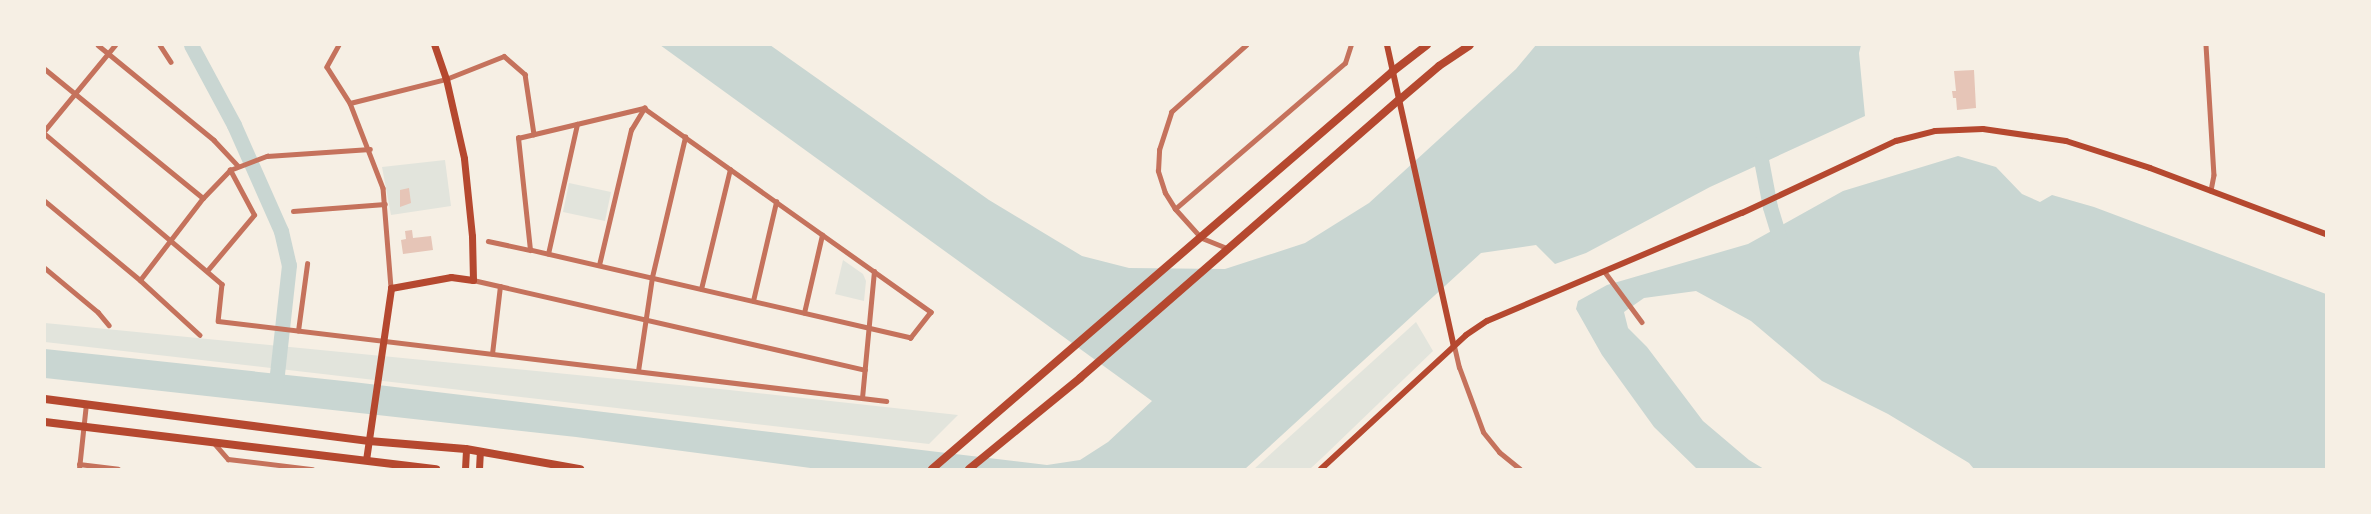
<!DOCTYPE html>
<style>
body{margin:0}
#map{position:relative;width:2371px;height:514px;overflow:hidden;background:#f6efe4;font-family:"IBM Plex Serif",serif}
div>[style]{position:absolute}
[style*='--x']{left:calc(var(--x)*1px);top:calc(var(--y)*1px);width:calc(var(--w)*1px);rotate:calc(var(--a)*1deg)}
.green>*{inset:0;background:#e2e4dc}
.water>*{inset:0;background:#c9d6d2}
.river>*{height:15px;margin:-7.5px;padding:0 7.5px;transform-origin:7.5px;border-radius:7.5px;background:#c9d6d2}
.building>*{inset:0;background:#e6c5b7}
.minor>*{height:4.5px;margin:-2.25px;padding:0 2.25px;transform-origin:2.25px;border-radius:2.25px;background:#c5725c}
.tertiary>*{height:5px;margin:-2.5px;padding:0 2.5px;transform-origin:2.5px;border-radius:2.5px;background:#c5725c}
.secondary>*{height:6px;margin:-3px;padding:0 3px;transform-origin:3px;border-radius:3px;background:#b5482f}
.primary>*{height:7px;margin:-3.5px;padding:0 3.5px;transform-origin:3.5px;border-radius:3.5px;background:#b5482f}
.trunk>*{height:8px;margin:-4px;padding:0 4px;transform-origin:4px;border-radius:4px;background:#b5482f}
span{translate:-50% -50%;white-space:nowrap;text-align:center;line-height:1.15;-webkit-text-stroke:6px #f6efe4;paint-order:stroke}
.frame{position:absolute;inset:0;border:46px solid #f6efe4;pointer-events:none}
</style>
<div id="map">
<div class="green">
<div style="clip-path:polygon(445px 160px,451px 206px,391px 215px,382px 167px)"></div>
<div style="clip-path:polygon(569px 183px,611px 192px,605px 221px,563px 212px)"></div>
<div style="clip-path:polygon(843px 260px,863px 274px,866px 281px,864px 301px,835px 294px)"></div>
<div style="clip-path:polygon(1416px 322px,1433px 351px,1324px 456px,1310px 469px,1254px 469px)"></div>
<div style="clip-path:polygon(45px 323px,720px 389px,958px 415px,929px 444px,45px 342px)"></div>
</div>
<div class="water">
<div style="clip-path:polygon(660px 45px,770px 45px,989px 200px,1082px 256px,1129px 268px,1225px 269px,1305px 243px,1369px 203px,1516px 69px,1536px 45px,1861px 45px,1859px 53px,1865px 116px,1710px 187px,1586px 253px,1555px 264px,1536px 245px,1481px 253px,1245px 469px,818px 469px,576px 437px,45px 378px,45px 349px,353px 382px,1047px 465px,1080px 460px,1108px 442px,1152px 401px)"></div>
<div style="clip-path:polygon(1958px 156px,1996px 167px,2022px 194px,2040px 202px,2052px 195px,2094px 207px,2326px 294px,2326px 469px,1974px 469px,1969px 463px,1888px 414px,1822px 381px,1751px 321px,1696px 291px,1644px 298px,1624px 312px,1628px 328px,1647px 347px,1703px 421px,1749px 460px,1764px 469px,1697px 469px,1654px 427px,1602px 355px,1576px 309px,1578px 301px,1607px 285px,1748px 244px,1843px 191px)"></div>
</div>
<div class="river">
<div style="--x:191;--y:45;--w:91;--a:61.7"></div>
<div style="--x:234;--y:125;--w:116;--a:66.1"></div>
<div style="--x:281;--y:231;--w:35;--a:77"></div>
<div style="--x:289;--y:265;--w:119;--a:96.3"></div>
<div style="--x:1758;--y:144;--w:64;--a:79.2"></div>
<div style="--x:1770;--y:207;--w:41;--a:72.9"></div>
</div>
<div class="building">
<div style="clip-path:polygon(1974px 70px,1976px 108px,1957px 110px,1956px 98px,1953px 98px,1952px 91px,1956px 91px,1954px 71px)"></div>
<div style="clip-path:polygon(409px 188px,411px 203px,400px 207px,400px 190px)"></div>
<div style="clip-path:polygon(412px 230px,413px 238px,431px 236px,433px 250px,403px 254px,401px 240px,406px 239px,405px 231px)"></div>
</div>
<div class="minor">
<div style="--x:98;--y:45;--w:150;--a:39.3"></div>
<div style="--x:214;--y:140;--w:35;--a:47"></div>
<div style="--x:160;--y:45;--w:20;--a:57"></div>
<div style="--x:339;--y:45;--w:25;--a:119"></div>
<div style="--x:327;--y:67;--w:43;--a:57.4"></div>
<div style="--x:350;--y:103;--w:91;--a:68.8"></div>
<div style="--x:383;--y:188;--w:100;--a:85.4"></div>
<div style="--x:2206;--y:45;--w:130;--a:86.5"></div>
<div style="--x:2214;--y:175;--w:16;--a:101"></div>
<div style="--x:45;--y:69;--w:204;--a:39.2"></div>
<div style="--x:350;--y:103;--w:99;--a:-14"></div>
<div style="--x:446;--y:79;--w:62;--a:-21.6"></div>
<div style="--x:504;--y:56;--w:28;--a:41"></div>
<div style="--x:525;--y:74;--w:61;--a:81.5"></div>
<div style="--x:644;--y:108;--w:352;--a:35.4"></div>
<div style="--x:931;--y:312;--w:33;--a:128"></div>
<div style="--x:911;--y:338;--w:391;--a:-167"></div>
<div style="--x:530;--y:250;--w:113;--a:-96.1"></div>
<div style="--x:518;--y:138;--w:130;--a:-13.4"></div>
<div style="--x:45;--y:130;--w:110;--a:-50.5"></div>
<div style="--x:45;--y:134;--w:232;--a:40.3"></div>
<div style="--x:222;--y:284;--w:37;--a:96"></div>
<div style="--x:218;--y:321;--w:673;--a:6.83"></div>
<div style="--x:45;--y:201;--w:124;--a:39.7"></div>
<div style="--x:140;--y:280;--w:81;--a:42.5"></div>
<div style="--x:1175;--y:209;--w:224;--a:-40.7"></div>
<div style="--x:1345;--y:63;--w:19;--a:-72"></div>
<div style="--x:293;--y:211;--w:92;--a:-4.4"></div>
<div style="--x:488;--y:241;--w:43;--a:12.1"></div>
<div style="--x:1228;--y:249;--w:29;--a:-158"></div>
<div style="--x:1201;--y:238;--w:39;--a:-132"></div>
<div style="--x:1175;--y:209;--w:19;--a:-122"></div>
<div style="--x:1165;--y:193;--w:23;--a:-108"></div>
<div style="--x:1158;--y:171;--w:21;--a:-87"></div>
<div style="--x:1159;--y:150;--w:40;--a:-72"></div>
<div style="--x:1171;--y:112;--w:101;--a:-41.8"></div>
<div style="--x:548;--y:254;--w:133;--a:-77.4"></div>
<div style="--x:599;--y:265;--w:139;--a:-76.7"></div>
<div style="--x:631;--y:130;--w:26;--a:-59"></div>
<div style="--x:45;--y:268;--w:69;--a:39.7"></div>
<div style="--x:98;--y:312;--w:17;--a:50"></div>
<div style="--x:207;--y:271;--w:73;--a:-50"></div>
<div style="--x:254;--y:215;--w:51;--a:-118.1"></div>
<div style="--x:1605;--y:272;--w:62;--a:53.5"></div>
<div style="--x:140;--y:280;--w:103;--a:-52.5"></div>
<div style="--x:203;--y:198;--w:39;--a:-46"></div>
<div style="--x:230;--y:170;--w:40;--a:-21"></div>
<div style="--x:267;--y:156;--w:103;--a:-3.9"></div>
<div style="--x:473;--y:280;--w:402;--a:12.9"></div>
<div style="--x:701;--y:289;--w:123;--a:-76.4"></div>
<div style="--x:753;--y:301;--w:102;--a:-76.9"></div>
<div style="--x:804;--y:313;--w:80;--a:-77"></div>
<div style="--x:298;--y:331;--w:68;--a:-82.3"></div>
<div style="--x:492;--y:354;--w:68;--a:-83.3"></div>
<div style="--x:638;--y:371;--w:95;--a:-81.5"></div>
<div style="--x:652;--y:277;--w:144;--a:-76.7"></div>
<div style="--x:862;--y:398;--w:127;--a:-84.6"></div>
<div style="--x:215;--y:444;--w:20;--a:49"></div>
<div style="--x:228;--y:459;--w:85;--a:6.8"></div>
<div style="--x:79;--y:464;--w:39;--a:7"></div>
<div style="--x:79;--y:469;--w:66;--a:-83.9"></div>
</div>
<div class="tertiary">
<div style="--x:1454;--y:346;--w:22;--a:77"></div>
<div style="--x:1459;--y:367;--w:69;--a:69.7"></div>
<div style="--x:1483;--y:432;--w:26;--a:51"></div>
<div style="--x:1499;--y:452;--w:27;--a:39"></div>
</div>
<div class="secondary">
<div style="--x:1387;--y:45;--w:308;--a:77.5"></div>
<div style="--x:1321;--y:469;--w:197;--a:-42.7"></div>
<div style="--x:1466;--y:335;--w:25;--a:-34"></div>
<div style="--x:1487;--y:321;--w:277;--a:-23"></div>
<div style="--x:1742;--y:213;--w:170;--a:-25.1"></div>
<div style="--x:1896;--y:141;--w:40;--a:-14.4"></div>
<div style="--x:1935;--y:131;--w:48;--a:-2.4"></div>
<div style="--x:1983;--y:129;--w:84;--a:8.2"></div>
<div style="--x:2066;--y:141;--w:88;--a:17.8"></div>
<div style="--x:2150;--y:168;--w:188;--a:20.6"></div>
</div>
<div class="primary">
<div style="--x:366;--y:460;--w:174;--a:-81.7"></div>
<div style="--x:391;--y:288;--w:61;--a:-10.4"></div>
<div style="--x:451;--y:277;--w:22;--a:8"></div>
<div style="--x:473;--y:280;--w:44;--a:-91.3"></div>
<div style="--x:472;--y:236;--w:78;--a:-95.9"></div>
<div style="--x:464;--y:158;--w:81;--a:-102.8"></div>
<div style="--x:446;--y:79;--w:36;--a:-109"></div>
<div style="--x:465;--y:469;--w:20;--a:-87"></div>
<div style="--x:479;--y:469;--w:18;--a:-87"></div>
</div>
<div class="trunk">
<div style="--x:45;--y:399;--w:327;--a:7.4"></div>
<div style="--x:369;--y:441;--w:97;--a:4.7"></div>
<div style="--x:466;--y:449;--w:116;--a:10"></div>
<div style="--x:45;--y:422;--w:394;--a:6.9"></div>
<div style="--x:932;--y:469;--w:608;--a:-40.8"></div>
<div style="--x:1392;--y:72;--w:44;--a:-37.6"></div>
<div style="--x:969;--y:469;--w:144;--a:-39.3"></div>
<div style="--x:1080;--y:378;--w:422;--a:-41.1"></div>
<div style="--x:1398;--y:101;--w:54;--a:-40.5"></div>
<div style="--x:1439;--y:66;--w:37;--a:-34"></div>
</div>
<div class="frame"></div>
</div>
